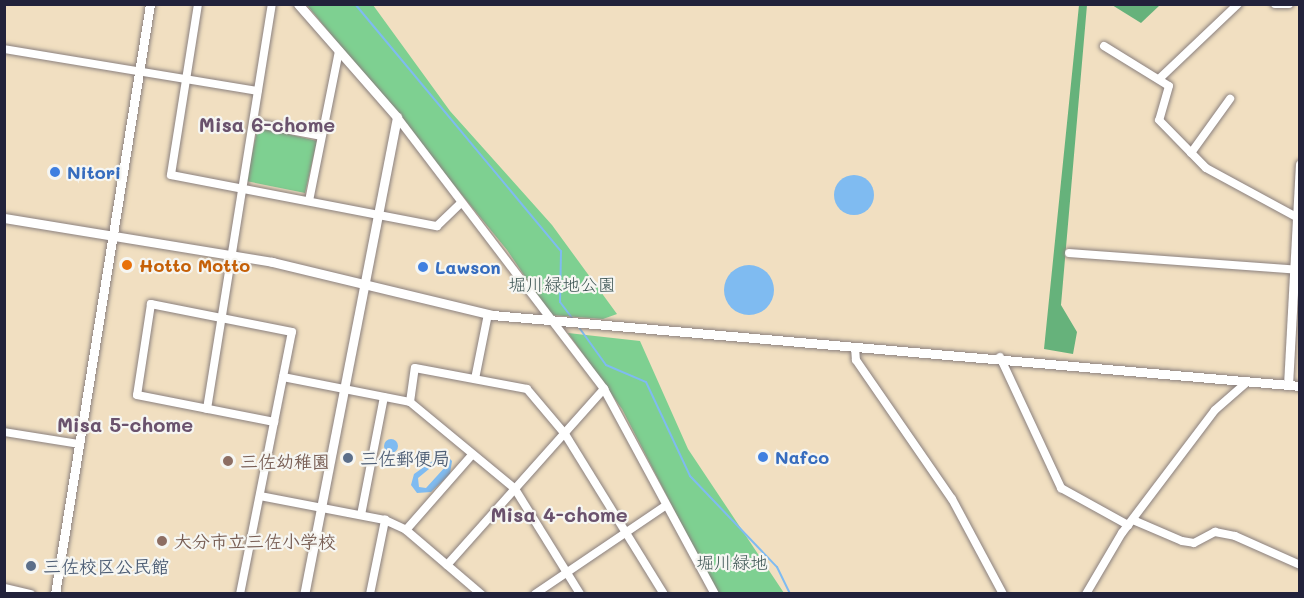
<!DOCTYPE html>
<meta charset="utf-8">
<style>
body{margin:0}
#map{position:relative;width:1304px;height:598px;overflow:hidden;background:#f1dfc1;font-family:Mali,"Klee One",sans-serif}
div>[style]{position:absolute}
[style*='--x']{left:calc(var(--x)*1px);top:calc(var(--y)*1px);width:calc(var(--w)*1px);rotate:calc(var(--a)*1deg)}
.green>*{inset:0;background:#7ed091}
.forest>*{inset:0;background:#66b27b}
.water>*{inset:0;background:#7fbbf1}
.round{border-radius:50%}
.stream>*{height:2px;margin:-1px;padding:0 1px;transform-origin:1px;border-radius:1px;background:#7fbbf1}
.roads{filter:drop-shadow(0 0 2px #8a807e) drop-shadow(0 0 2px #8a807e)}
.minor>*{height:8px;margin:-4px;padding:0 4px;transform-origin:4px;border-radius:4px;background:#fff}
.tertiary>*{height:9px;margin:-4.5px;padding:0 4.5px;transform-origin:4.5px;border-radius:4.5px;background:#fff}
.dots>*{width:16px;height:16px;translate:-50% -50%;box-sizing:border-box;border:3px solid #f6f6f2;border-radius:50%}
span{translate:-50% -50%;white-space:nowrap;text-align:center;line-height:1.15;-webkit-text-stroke:4.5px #f6f6f2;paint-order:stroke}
.shop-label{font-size:18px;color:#366cbe;font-weight:700}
.left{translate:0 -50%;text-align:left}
.food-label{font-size:18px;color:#c56008;font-weight:700}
.park-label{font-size:18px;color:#3e5655}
.service-label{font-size:18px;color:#4e5e75;font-weight:700}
.education-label{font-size:18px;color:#785e54;font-weight:700}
.neighbourhood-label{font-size:20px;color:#6a526d;font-weight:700}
.frame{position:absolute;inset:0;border:6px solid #22223b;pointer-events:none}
</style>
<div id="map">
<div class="green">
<div style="clip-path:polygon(307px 5px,373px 5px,450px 111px,552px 225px,617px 314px,603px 319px,551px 315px,507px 250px)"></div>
<div style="clip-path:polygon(258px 127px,317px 141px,305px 193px,246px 181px)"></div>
<div style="clip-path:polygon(568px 333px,640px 341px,688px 449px,784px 593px,717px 593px,622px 409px)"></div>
</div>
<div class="forest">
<div style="clip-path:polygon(1079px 5px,1087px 5px,1061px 305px,1077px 332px,1073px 354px,1044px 349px)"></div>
<div style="clip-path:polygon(1112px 5px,1160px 5px,1141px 23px)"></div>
</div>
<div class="water">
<div class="round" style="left:834px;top:175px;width:40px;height:40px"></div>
<div class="round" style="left:724px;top:265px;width:50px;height:50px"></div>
<div class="round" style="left:384px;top:439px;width:14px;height:14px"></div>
<div style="clip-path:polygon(evenodd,444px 453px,452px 461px,450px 474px,431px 492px,417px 493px,411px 485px,414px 474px,444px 453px,440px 460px,446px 466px,426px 488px,419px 487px,418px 478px,440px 460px)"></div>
</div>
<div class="stream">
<div style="--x:355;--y:4;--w:322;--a:50.2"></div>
<div style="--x:561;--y:251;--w:51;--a:91.1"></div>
<div style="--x:560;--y:302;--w:21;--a:53"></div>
<div style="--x:578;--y:326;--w:48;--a:54.3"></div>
<div style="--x:606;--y:365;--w:43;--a:23"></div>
<div style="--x:646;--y:382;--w:104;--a:64.9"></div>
<div style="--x:690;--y:476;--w:126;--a:46.3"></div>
<div style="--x:777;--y:567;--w:30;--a:64"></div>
</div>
<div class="roads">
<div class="minor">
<div style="--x:198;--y:4;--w:173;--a:99"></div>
<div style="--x:171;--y:175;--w:271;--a:10.9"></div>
<div style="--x:437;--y:226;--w:33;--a:-44"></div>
<div style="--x:1275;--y:4;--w:14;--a:0"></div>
<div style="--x:1104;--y:46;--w:76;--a:31.6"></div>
<div style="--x:1169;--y:86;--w:35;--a:106"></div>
<div style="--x:1159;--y:120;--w:67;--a:45.6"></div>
<div style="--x:1206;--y:168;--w:107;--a:28.5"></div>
<div style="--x:4;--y:49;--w:257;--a:9.4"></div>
<div style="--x:1159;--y:79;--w:109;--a:-43.5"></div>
<div style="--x:397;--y:117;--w:342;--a:52.7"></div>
<div style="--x:604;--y:389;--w:233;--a:61.6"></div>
<div style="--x:253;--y:123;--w:69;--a:10.8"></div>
<div style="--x:1191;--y:153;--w:67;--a:-54.2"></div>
<div style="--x:309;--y:201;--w:153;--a:-78.7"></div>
<div style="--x:1069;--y:253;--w:232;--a:4.2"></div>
<div style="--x:855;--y:347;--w:13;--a:86"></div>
<div style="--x:856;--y:360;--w:169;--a:55.4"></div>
<div style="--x:952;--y:499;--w:108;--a:61.8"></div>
<div style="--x:1000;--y:357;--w:145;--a:65"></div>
<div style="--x:1061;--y:488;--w:77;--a:28.9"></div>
<div style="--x:283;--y:377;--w:129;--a:11.1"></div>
<div style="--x:410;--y:402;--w:34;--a:-82"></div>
<div style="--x:415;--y:368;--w:114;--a:10.6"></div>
<div style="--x:527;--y:389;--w:59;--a:49.8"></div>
<div style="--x:565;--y:434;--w:188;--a:58.3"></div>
<div style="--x:475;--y:379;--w:66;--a:-78.7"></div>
<div style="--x:410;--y:402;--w:136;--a:39.6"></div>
<div style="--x:515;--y:489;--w:123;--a:58.2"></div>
<div style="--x:207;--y:409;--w:410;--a:-80.9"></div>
<div style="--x:4;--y:432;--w:76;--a:9.1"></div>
<div style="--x:260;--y:496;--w:127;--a:10.9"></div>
<div style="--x:385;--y:520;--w:23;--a:25"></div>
<div style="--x:406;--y:530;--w:99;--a:40.5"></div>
<div style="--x:361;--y:515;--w:120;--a:-79"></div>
<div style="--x:1133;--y:520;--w:53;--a:23.2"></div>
<div style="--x:1182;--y:541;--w:12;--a:9"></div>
<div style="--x:1194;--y:543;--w:24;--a:-28"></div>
<div style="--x:1215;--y:532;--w:20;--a:11"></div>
<div style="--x:1235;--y:536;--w:71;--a:24"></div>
<div style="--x:406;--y:530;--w:100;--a:-48.7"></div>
<div style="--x:447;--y:565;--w:236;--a:-48.3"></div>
<div style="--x:240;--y:594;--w:267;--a:-78.8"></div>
<div style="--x:292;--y:332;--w:144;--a:-168.8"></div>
<div style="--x:151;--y:304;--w:92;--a:98.7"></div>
<div style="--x:137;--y:395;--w:140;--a:11.1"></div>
<div style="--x:370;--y:594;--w:76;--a:-78.5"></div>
<div style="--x:535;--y:594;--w:157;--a:-34.1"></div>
<div style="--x:1086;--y:594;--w:71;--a:-59.5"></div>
<div style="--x:1122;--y:533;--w:154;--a:-52.9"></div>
<div style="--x:1215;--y:410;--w:43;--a:-41.2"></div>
</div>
<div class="tertiary">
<div style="--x:298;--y:4;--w:150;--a:48.8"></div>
<div style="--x:397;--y:117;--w:486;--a:101"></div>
<div style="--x:4;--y:218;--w:272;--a:9.3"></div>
<div style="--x:272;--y:262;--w:226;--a:13.5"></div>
<div style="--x:492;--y:315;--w:811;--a:5.02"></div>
<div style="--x:1288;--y:385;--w:221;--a:-86.9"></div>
<div style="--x:4;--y:588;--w:27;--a:13"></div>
<div style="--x:55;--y:594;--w:598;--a:-80.85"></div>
</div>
</div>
<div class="dots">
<div style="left:55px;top:172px;background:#3f7fe0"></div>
<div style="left:127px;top:265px;background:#e8710a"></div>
<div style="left:423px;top:267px;background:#3f7fe0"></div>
<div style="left:763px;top:457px;background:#3f7fe0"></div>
<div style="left:348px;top:458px;background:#5c6f8a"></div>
<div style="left:228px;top:461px;background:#8d6e63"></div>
<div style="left:162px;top:541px;background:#8d6e63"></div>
<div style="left:31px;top:566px;background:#5c6f8a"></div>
</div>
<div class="shop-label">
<span class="left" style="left:67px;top:172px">Nitori</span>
<span class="left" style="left:435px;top:267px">Lawson</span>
<span class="left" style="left:775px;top:457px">Nafco</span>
</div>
<div class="food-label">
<span class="left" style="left:139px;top:265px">Hotto Motto</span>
</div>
<div class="park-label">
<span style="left:562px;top:284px">堀川緑地公園</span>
<span style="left:732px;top:562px">堀川緑地</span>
</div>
<div class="service-label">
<span class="left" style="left:360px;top:458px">三佐郵便局</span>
<span class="left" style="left:43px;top:566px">三佐校区公民館</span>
</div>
<div class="education-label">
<span class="left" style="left:240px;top:461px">三佐幼稚園</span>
<span class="left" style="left:174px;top:541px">大分市立三佐小学校</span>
</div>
<div class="neighbourhood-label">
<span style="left:267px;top:124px">Misa 6-chome</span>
<span style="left:125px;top:424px">Misa 5-chome</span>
<span style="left:559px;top:514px">Misa 4-chome</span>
</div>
<div class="frame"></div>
</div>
